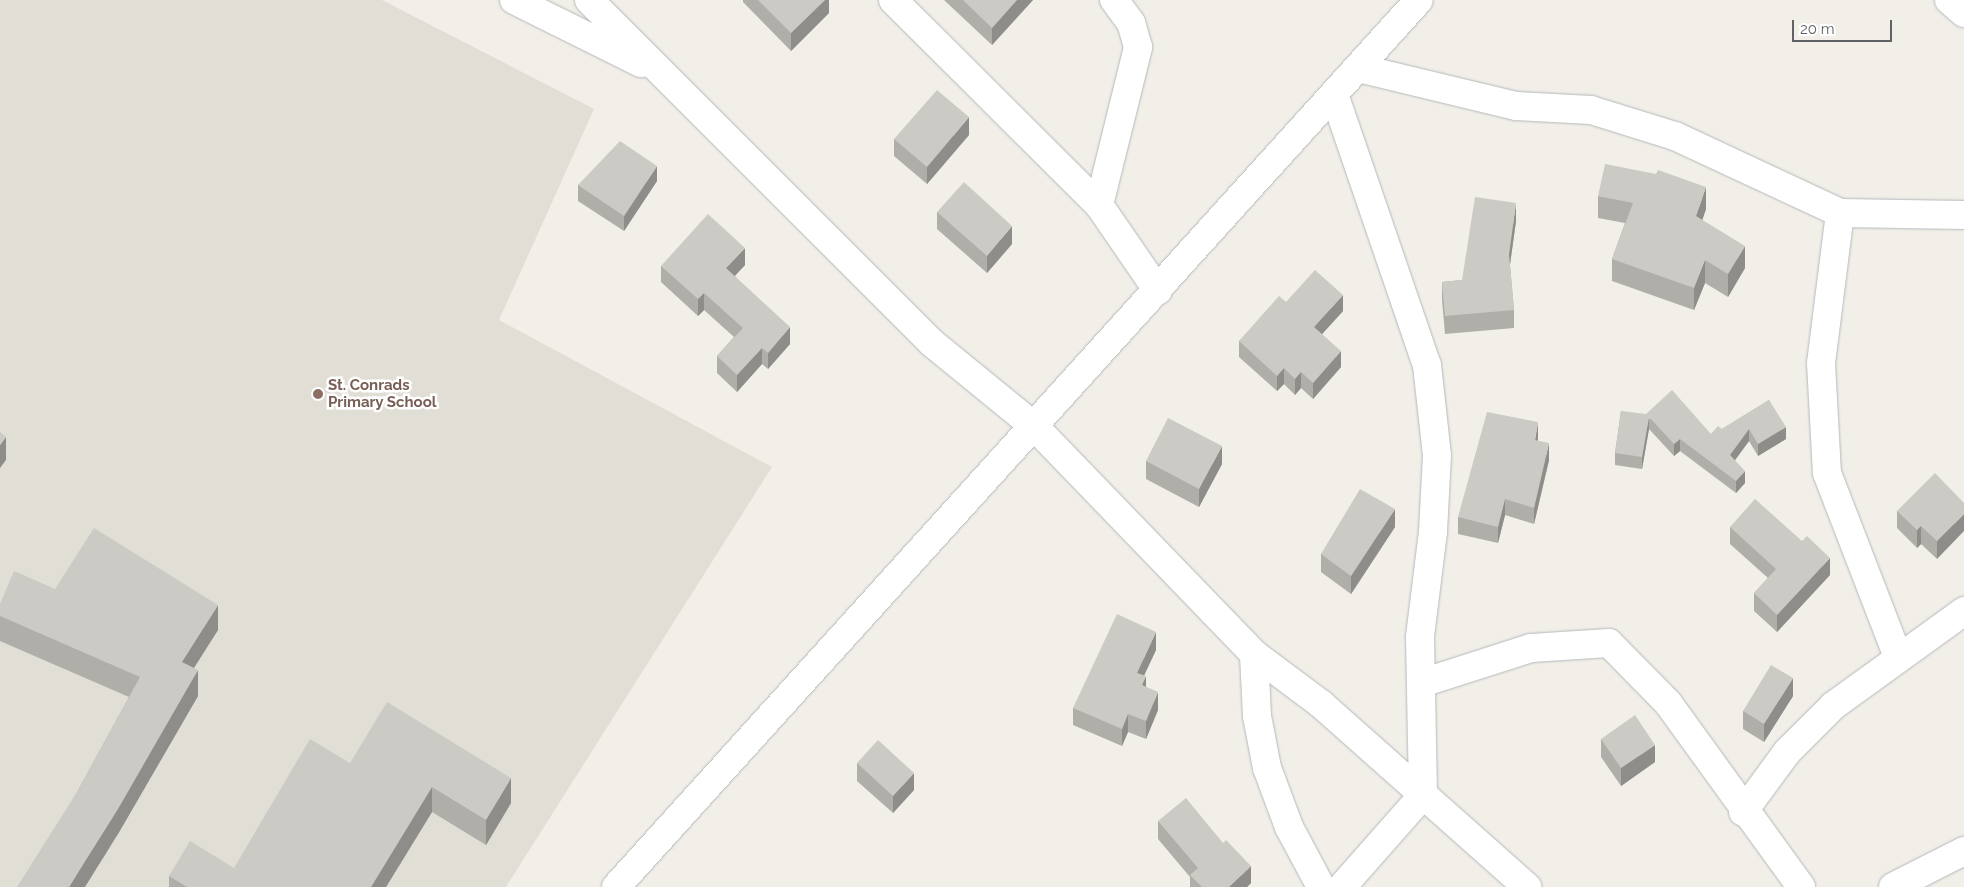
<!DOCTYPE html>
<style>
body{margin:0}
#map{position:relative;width:1964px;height:887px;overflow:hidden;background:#f1efe8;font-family:Raleway,sans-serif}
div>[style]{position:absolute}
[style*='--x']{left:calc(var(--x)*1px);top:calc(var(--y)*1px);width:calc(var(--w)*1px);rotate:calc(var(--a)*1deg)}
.education>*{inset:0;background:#e1ded6}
.roads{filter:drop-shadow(0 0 1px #b5b8bc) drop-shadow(0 0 1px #b5b8bc)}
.minor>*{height:28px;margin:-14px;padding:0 14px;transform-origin:14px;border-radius:14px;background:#fff}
.secondary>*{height:28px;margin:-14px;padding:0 14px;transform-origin:14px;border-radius:14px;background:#fff}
.wall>*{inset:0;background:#afaea9}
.shaded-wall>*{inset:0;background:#8f8d8a}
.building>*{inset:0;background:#cccac5}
.dots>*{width:14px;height:14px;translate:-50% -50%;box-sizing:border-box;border:2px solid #fff;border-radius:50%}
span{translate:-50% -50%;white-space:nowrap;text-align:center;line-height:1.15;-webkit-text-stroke:5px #fff;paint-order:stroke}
.education-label{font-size:15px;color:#785e54;font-weight:700}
.left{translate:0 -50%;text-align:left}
.scale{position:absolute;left:1792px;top:20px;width:100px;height:22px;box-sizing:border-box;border:2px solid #5f6368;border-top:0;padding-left:6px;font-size:15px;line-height:18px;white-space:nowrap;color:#5f6368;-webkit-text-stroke:4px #fff;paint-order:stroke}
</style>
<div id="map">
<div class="education">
<div style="clip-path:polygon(0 0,382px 0,594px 109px,499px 320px,772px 467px,506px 887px,0 887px)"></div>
</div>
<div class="roads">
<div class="minor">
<div style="--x:514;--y:0;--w:142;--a:26.4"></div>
<div style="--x:589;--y:0;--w:485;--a:45"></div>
<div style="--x:932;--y:343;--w:133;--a:39.2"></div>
<div style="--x:1035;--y:427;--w:315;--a:46"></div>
<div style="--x:893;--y:0;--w:291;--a:44.9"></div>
<div style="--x:1099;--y:205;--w:104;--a:55.5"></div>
<div style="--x:1949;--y:0;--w:20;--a:41"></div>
<div style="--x:1358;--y:68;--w:163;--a:13.5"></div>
<div style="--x:1516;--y:106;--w:75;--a:3.1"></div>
<div style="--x:1591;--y:110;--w:88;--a:17.2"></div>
<div style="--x:1675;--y:136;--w:182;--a:25"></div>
<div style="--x:1840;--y:213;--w:124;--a:0.9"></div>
<div style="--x:1334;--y:94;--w:287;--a:71.1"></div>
<div style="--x:1427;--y:365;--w:91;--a:83.7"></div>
<div style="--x:1437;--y:455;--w:77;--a:93"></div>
<div style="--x:1433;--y:532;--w:106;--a:97.1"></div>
<div style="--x:1420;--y:637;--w:158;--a:88.9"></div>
<div style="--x:1423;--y:795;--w:123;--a:131.4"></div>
<div style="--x:1099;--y:205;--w:163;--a:-76.1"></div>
<div style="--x:1138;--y:47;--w:25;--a:-106"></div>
<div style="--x:1131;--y:23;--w:29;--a:-126"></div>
<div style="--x:1840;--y:213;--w:151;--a:97.2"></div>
<div style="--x:1821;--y:363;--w:110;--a:86.9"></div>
<div style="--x:1827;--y:473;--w:197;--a:68.9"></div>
<div style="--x:1422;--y:683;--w:114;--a:-17.8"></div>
<div style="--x:1531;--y:648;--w:78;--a:-3.7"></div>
<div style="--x:1609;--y:643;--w:84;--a:45.5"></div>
<div style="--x:1668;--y:703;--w:227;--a:54.1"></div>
<div style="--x:1743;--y:812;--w:74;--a:-53.7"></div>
<div style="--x:1787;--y:752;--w:65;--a:-45"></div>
<div style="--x:1833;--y:706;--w:162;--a:-35.9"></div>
<div style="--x:1321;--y:887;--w:68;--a:-118.1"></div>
<div style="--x:1289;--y:827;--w:63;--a:-110.4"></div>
<div style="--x:1267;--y:768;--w:53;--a:-100.9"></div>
<div style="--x:1257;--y:716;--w:62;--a:-92.8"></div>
<div style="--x:1254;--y:654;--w:84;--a:36.7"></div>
<div style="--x:1321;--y:704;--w:276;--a:41.6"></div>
<div style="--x:1893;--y:887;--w:80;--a:-26.9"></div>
</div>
<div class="secondary">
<div style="--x:616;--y:887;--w:1196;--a:-47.85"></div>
</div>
</div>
<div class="wall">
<div style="clip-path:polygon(743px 0,829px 0,829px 13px,791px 51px,743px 2px)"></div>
<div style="clip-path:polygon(944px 0,1033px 0,992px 45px)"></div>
<div style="clip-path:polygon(969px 135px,927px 184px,894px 156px,894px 139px)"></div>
<div style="clip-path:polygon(657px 181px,624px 231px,578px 201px,578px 185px)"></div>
<div style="clip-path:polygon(1598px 196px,1706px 209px,1702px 220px,1745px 268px,1728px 297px,1705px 283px,1694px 310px,1612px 281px,1612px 259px,1625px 223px,1598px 218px)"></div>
<div style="clip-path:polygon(937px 212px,1012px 244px,987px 273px,937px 229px)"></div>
<div style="clip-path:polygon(1516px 221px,1510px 265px,1514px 310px,1514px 328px,1445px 334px,1442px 300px,1442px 282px,1462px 280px)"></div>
<div style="clip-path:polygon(745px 265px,735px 276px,790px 344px,768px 369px,762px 364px,737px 392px,717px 373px,717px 356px,734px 337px,704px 310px,698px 316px,661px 282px,661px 266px)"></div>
<div style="clip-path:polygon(1286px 302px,1343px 311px,1322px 334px,1341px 367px,1313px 399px,1301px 388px,1295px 395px,1284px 384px,1277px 391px,1239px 357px,1239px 341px)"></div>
<div style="clip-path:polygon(1769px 400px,1786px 439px,1758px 456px,1749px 441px,1735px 460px,1745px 483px,1736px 493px,1680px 451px,1674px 456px,1649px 429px,1642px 469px,1615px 465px,1615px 453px,1621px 411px,1711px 434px,1722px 429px)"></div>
<div style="clip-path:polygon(1538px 439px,1538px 441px,1549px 460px,1534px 524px,1505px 515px,1498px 543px,1458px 534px,1458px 517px)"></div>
<div style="clip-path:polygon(1146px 461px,1222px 464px,1199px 507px,1146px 479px)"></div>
<div style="clip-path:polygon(1964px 503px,1937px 559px,1921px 544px,1917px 548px,1897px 528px,1897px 511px)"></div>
<div style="clip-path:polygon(1395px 527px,1351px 594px,1321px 572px,1321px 554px)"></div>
<div style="clip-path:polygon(1730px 527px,1802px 541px,1830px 575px,1777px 632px,1754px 611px,1754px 593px,1768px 578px,1730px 544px)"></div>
<div style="clip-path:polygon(0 604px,218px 630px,193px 668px,198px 696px,118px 834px,77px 792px,129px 697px,0 641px)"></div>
<div style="clip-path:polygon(1156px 650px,1144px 676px,1146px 686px,1158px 710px,1146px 739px,1128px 732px,1122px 746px,1073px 725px,1073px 708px)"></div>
<div style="clip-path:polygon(1793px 696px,1764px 742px,1743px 729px,1743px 711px)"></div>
<div style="clip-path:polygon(1601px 739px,1655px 762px,1621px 786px,1601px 757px)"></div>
<div style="clip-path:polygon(350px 763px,511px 803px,486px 845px,432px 812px,386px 887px,169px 887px,169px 876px,234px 868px)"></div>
<div style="clip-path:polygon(857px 763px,914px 790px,893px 813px,857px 781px)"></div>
<div style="clip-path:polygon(1158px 821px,1251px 883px,1247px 887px,1190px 887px,1190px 877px,1158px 839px)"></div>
</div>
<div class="shaded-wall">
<div style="clip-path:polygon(825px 0,829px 0,829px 13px,791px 51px,791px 33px)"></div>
<div style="clip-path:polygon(1017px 0,1033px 0,992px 45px,992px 28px)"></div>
<div style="clip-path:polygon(969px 117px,969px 135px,927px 184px,927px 167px)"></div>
<div style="clip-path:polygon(657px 166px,657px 181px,624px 231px,624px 216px)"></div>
<div style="clip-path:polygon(1706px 187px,1706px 209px,1696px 239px,1696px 216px)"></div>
<div style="clip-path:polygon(1516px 203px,1516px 221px,1509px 271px,1509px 254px)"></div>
<div style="clip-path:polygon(1012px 226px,1012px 244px,987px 273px,987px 256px)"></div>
<div style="clip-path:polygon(1745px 246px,1745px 268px,1728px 297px,1728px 274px)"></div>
<div style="clip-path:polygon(745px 248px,745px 265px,726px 285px,726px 268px)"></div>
<div style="clip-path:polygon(1705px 260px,1705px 283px,1694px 310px,1694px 288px)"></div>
<div style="clip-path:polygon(704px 293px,704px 310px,698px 316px,698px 299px)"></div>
<div style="clip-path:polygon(1343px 295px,1343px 311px,1314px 343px,1314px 327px)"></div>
<div style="clip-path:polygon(790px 327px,790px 344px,768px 369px,768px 353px)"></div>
<div style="clip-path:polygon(762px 348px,762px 364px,737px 392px,737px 375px)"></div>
<div style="clip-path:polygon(1341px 351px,1341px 367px,1313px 399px,1313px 383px)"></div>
<div style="clip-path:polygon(1284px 368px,1284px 384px,1277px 391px,1277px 376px)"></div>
<div style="clip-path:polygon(1301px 372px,1301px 388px,1295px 395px,1295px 379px)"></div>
<div style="clip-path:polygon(1649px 417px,1649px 429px,1642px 469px,1642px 457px)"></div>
<div style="clip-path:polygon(1538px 422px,1538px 439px,1535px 457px,1535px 440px)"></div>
<div style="clip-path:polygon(1786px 427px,1786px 439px,1758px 456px,1758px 444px)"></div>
<div style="clip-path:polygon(1749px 429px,1749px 441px,1730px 467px,1730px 455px)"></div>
<div style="clip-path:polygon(6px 437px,6px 460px,0 468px,0 445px)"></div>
<div style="clip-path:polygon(1680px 439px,1680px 451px,1674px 456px,1674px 444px)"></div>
<div style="clip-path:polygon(1549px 443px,1549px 460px,1534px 524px,1534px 508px)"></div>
<div style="clip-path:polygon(1222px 446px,1222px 464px,1199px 507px,1199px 489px)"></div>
<div style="clip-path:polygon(1745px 471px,1745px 483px,1736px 493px,1736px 481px)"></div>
<div style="clip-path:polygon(1505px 499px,1505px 515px,1498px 543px,1498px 527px)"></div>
<div style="clip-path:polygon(1395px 509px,1395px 527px,1351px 594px,1351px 576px)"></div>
<div style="clip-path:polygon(1964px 514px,1964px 531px,1937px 559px,1937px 541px)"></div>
<div style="clip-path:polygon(1921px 526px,1921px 544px,1917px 548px,1917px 530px)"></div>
<div style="clip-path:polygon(1830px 558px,1830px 575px,1777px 632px,1777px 615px)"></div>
<div style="clip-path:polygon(218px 605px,218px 630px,182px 687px,182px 662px)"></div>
<div style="clip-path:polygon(1156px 632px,1156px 650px,1137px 690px,1137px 673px)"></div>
<div style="clip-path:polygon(198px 670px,198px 696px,118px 834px,85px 887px,69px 887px)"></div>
<div style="clip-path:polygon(1146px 676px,1146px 694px,1142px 685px)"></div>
<div style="clip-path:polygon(1793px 678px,1793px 696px,1764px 742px,1764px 724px)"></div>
<div style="clip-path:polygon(1158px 692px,1158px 710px,1146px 739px,1146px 721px)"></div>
<div style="clip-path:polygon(1128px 714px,1128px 732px,1122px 746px,1122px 729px)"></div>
<div style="clip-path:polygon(1655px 745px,1655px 762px,1621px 786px,1621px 768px)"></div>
<div style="clip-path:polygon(914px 773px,914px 790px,893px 813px,893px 796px)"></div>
<div style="clip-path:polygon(511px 778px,511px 803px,486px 845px,486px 820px)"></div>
<div style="clip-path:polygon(432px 787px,432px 812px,386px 887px,371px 887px)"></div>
<div style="clip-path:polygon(1251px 866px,1251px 883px,1247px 887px,1229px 887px)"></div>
</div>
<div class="building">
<div style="clip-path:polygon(758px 0,825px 0,791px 33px)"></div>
<div style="clip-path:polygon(963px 0,1017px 0,992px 28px)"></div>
<div style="clip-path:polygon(937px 90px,969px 117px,927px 167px,894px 139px)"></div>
<div style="clip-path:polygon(620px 141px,657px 166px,624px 216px,578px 185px)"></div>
<div style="clip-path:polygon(1605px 164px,1656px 174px,1658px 170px,1706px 187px,1696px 216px,1745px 246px,1728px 274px,1705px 260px,1694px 288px,1612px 259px,1633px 203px,1598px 196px)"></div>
<div style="clip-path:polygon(964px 182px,1012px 226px,987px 256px,937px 212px)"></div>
<div style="clip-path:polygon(1475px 197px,1516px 203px,1509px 254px,1514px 310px,1445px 316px,1442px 282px,1462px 280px)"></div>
<div style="clip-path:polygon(708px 214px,745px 248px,726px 268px,790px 327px,768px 353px,762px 348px,737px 375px,717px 356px,743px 328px,704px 293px,698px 299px,661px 266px)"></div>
<div style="clip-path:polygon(1315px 270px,1343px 295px,1314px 327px,1341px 351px,1313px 383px,1301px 372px,1295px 379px,1284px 368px,1277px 376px,1239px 341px,1279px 296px,1286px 302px)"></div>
<div style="clip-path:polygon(1672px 390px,1711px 434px,1718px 426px,1722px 429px,1769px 400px,1786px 427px,1758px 444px,1749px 429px,1730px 455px,1745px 471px,1736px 481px,1680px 439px,1674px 444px,1649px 417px,1642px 457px,1615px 453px,1621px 411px,1646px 414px)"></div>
<div style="clip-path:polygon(1487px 412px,1538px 422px,1535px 440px,1549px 443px,1534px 508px,1505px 499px,1498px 527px,1458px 517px)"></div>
<div style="clip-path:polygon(1168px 418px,1222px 446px,1199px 489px,1146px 461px)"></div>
<div style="clip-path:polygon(0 432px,6px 437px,0 445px)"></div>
<div style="clip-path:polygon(1935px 473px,1964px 503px,1964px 514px,1937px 541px,1921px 526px,1917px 530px,1897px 511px)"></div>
<div style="clip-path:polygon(1360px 489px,1395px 509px,1351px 576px,1321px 554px)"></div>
<div style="clip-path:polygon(1755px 499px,1802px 541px,1807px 536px,1830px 558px,1777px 615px,1754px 593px,1776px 569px,1730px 527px)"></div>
<div style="clip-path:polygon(94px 528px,218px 605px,182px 662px,198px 670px,118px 809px,69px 887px,17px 887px,77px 792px,140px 677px,0 616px,0 604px,14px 571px,55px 589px)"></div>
<div style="clip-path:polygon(1117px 614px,1156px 632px,1137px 673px,1146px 676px,1142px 685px,1158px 692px,1146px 721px,1128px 714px,1122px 729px,1073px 708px)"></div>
<div style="clip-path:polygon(1771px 665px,1793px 678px,1764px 724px,1743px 711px)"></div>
<div style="clip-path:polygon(387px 702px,511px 778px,486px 820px,432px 787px,371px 887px,187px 887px,169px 876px,190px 841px,234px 868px,310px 739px,350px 763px)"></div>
<div style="clip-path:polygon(1635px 715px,1655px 745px,1621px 768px,1601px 739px)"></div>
<div style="clip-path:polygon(878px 740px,914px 773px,893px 796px,857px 763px)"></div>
<div style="clip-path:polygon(1186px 798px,1223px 843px,1226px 840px,1251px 866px,1229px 887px,1202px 887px,1190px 875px,1198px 868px,1158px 821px)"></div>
</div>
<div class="dots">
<div style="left:318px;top:394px;background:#8d6e63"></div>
</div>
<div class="education-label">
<span class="left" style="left:328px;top:394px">St. Conrads<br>Primary School</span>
</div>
<div class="scale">20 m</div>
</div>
